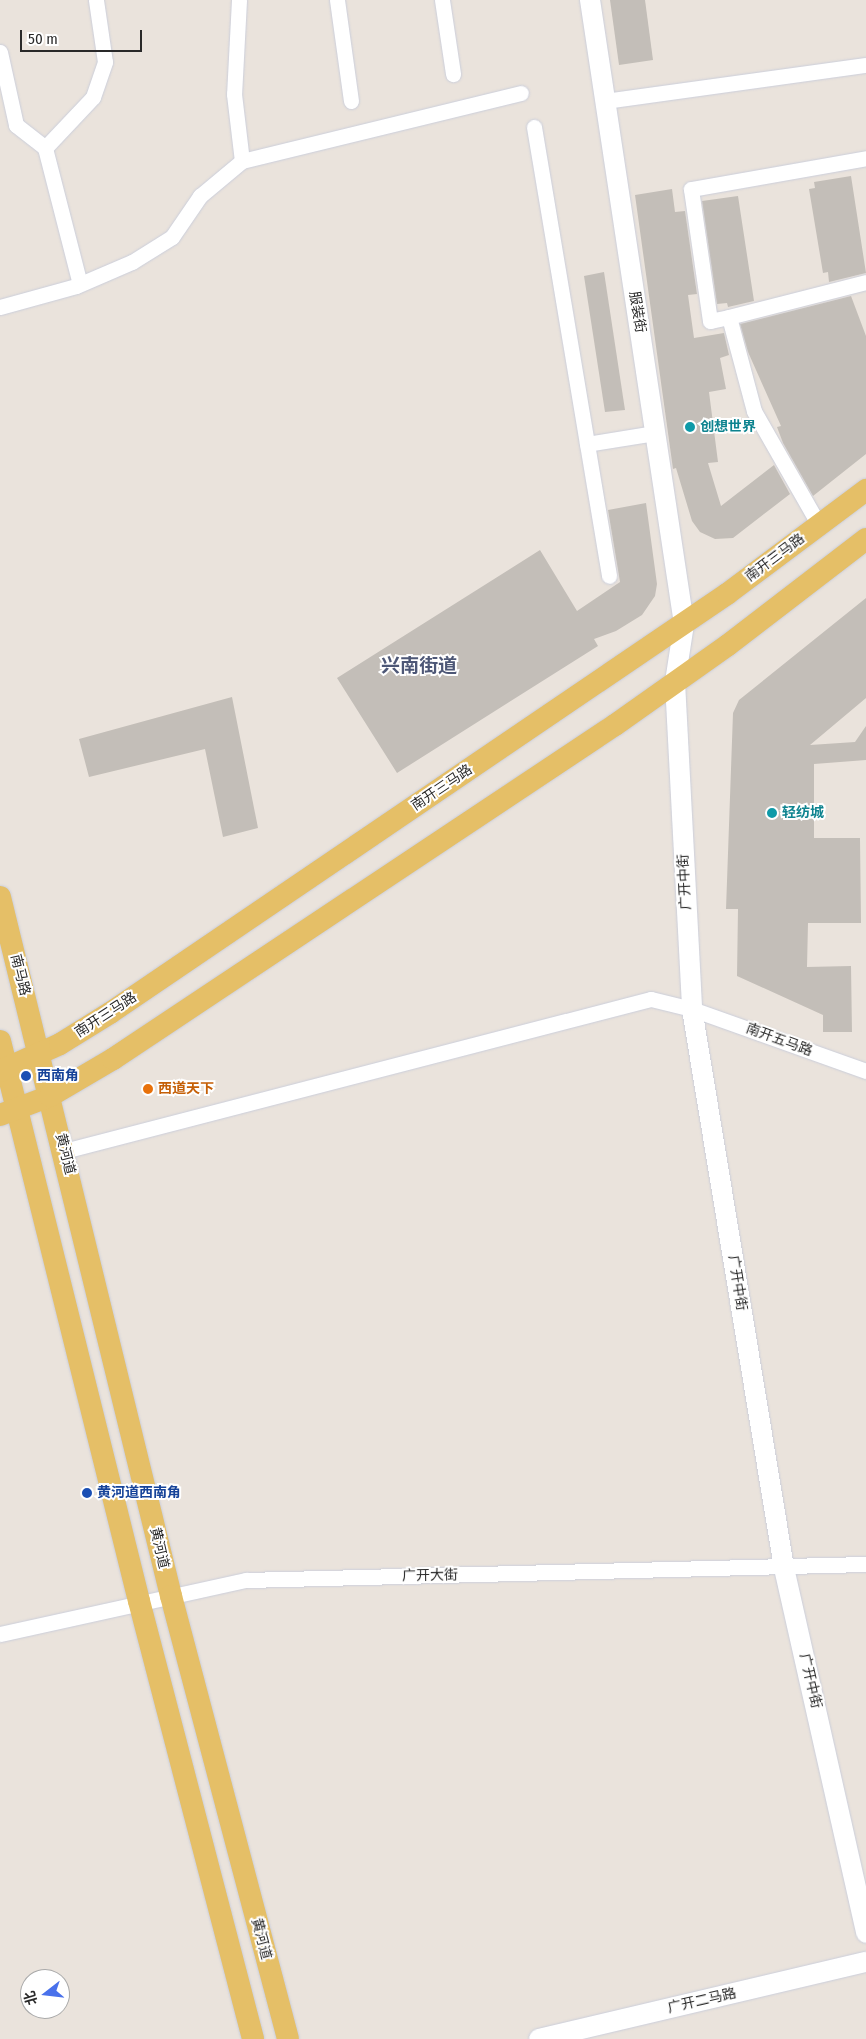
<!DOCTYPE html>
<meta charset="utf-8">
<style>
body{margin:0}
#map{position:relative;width:866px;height:2039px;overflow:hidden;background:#eae3dc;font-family:"Fira Sans Condensed","Noto Sans SC",sans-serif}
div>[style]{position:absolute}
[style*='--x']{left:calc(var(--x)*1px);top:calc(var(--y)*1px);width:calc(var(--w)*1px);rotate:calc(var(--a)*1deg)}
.building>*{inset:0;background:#c3beb8}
.roads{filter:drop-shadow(0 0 1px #cbceda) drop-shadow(0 0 1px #cbceda)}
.street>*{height:15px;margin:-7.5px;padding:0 7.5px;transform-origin:7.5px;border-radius:7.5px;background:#fff}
.secondary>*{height:20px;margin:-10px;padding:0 10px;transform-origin:10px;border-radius:10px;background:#fff}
.primary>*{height:22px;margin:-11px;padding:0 11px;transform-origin:11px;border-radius:11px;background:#e5bf67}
.dots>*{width:14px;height:14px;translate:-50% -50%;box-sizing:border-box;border:2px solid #fff;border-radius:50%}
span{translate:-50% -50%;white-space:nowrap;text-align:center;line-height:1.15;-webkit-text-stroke:4px #fff;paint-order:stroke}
.street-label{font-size:14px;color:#292929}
.culture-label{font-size:14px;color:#0d838f;font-weight:700}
.left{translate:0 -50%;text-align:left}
.transit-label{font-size:14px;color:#164399;font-weight:700}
.food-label{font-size:14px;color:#c56008;font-weight:700}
.district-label{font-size:19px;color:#4d5776;font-weight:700}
.north{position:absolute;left:20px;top:1969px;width:50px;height:50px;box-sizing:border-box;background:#fff;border:1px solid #a9a9a9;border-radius:50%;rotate:254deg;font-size:14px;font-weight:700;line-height:20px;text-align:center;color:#292929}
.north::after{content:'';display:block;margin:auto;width:18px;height:22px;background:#4971eb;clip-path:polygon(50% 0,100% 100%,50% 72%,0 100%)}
.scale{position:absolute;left:20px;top:30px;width:122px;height:22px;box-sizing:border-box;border:2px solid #292929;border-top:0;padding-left:6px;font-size:15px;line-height:18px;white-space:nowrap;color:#292929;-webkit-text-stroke:4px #fff;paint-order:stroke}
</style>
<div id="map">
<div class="building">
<div style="clip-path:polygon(610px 0,645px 0,653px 60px,619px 65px)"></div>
<div style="clip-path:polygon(851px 176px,866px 273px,829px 282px,828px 272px,823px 273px,809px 189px,815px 188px,814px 182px)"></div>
<div style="clip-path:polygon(672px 189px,675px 212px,685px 211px,697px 294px,688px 295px,694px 338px,724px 333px,729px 355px,720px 358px,726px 389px,709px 392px,718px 462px,708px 463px,721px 506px,774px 465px,790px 494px,733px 538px,715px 539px,700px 532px,692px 521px,676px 468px,673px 469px,635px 195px)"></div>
<div style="clip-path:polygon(738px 196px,754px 301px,728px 307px,727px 303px,717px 304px,702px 201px)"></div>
<div style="clip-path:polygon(604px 272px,625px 410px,605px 412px,584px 276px)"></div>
<div style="clip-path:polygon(851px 296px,866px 336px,866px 454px,813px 496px,783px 443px,777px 427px,781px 426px,748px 352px,740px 324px)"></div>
<div style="clip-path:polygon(646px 503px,657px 584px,655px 596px,642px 615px,616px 631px,594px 639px,598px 646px,397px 773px,337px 678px,540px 550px,577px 611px,620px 582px,608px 510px)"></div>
<div style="clip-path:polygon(866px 598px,866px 698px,810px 745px,855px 742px,866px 726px,866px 760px,814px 764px,814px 838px,860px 838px,861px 923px,808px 923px,807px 967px,851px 966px,852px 1032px,823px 1032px,823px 1015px,737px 976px,738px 909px,726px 909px,733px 713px,739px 700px)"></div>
<div style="clip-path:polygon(232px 697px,258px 828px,223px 837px,205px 749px,89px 777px,79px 739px)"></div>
</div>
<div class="roads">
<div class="street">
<div style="--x:239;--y:0;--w:94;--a:93"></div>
<div style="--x:234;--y:94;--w:67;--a:83.2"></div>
<div style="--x:337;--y:0;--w:102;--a:82.1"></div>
<div style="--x:442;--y:0;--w:75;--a:81.5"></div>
<div style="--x:0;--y:52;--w:75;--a:77.6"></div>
<div style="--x:16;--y:125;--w:37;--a:38"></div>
<div style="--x:45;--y:148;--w:140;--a:75.6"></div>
<div style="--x:605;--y:101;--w:263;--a:-7.9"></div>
<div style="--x:534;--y:127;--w:455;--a:80.5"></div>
<div style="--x:45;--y:148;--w:70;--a:-46.7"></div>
<div style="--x:93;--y:97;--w:37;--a:-71"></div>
<div style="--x:105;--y:62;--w:63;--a:-98.3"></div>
<div style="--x:0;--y:307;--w:79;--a:-15.4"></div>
<div style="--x:76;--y:286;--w:61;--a:-23.2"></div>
<div style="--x:132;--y:262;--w:47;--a:-32"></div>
<div style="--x:172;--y:237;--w:50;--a:-55.7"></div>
<div style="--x:200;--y:196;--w:55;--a:-39.8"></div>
<div style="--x:242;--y:161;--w:287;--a:-13.7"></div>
<div style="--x:729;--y:317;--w:141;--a:-14.3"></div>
<div style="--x:587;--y:444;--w:69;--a:-9.2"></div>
<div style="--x:819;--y:525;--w:131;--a:-119.7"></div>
<div style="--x:754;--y:411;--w:97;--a:-104.9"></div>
<div style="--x:729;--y:317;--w:19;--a:168"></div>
<div style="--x:710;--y:321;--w:133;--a:-98.2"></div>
<div style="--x:691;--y:189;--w:178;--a:-10"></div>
<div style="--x:64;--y:1151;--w:606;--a:-14.52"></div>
<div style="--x:651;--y:999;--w:42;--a:13.7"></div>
<div style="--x:692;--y:1009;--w:185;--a:19.6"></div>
<div style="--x:0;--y:1634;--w:252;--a:-12.4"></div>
<div style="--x:246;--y:1580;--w:620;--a:-1.48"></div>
</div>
<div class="secondary">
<div style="--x:590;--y:0;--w:631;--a:81.43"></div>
<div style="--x:684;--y:624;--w:59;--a:98.8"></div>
<div style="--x:675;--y:682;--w:327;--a:87"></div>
<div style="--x:692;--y:1009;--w:567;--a:80.65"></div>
<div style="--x:784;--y:1568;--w:374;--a:77.3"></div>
<div style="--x:539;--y:2039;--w:336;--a:-13.3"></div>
</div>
<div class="primary">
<div style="--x:0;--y:897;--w:720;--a:76.25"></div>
<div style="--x:171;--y:1596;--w:458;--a:75.2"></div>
<div style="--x:0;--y:1041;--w:577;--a:76.06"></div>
<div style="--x:139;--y:1601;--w:453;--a:75.4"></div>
<div style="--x:0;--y:1071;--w:66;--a:-24.2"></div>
<div style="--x:60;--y:1044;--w:59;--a:-31.8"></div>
<div style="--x:110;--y:1013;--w:746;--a:-34.18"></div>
<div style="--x:727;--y:594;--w:174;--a:-36.8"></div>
<div style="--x:0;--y:1115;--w:53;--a:-20.8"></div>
<div style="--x:50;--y:1096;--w:73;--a:-30.4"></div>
<div style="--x:113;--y:1059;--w:603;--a:-33.64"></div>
<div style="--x:615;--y:725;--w:138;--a:-35.3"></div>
<div style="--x:728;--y:645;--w:174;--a:-37.5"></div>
</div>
</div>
<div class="dots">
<div style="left:690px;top:427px;background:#0f9aa8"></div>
<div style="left:772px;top:813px;background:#0f9aa8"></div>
<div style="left:26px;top:1076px;background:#1a4fb4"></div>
<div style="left:148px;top:1089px;background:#e8710a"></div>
<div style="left:87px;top:1493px;background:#1a4fb4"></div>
</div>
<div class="street-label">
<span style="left:637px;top:312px;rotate:81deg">服装街</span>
<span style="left:775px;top:558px;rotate:-37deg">南开三马路</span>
<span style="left:442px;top:788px;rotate:-34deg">南开三马路</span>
<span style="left:685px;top:882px;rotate:-93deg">广开中街</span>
<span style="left:20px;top:975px;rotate:76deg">南马路</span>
<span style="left:106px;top:1015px;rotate:-33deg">南开三马路</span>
<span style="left:779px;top:1040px;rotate:20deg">南开五马路</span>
<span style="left:65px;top:1154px;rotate:76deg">黄河道</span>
<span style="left:737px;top:1283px;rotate:81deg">广开中街</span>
<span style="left:159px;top:1548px;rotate:77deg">黄河道</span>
<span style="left:430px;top:1576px;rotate:-1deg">广开大街</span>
<span style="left:810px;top:1681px;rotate:77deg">广开中街</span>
<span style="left:261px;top:1939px;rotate:75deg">黄河道</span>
<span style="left:702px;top:2001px;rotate:-13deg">广开二马路</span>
</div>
<div class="culture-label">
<span class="left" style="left:700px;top:427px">创想世界</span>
<span class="left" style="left:782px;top:813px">轻纺城</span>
</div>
<div class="transit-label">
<span class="left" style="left:37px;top:1076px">西南角</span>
<span class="left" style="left:97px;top:1493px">黄河道西南角</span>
</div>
<div class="food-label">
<span class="left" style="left:158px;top:1089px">西道天下</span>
</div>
<div class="district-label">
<span style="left:419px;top:666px">兴南街道</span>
</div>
<div class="north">北</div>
<div class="scale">50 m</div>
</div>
